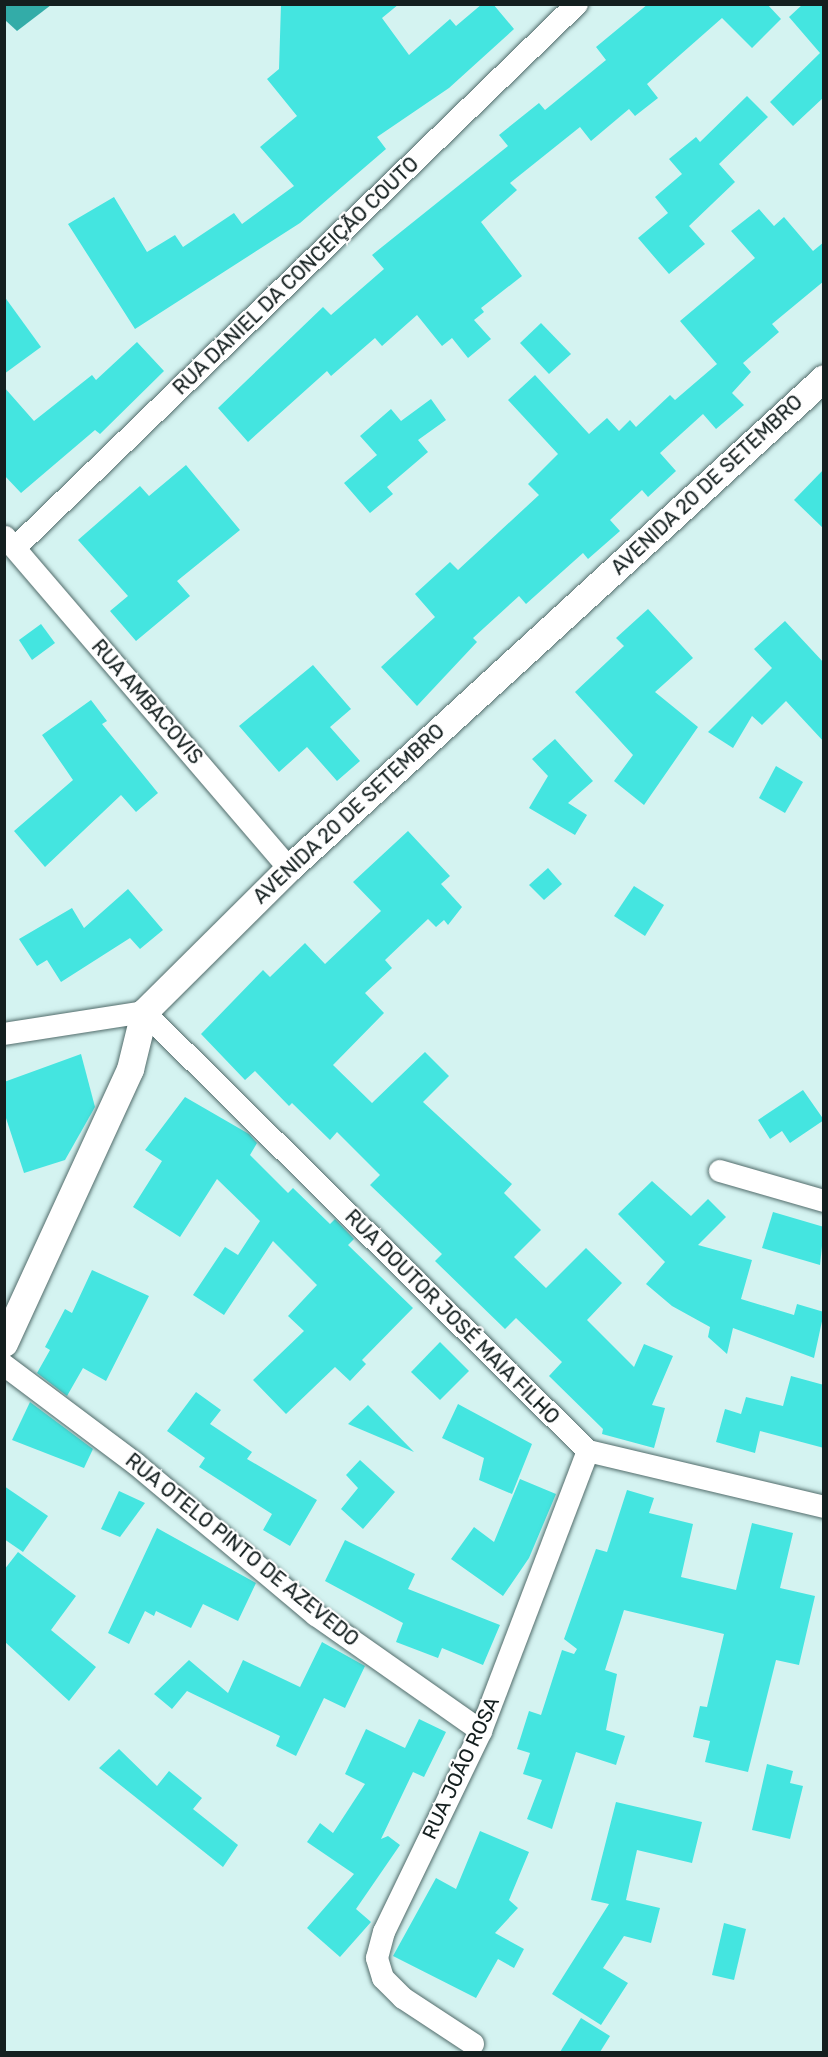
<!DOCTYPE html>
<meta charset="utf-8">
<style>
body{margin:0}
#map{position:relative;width:828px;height:2057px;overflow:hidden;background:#d4f3f1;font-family:Rubik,sans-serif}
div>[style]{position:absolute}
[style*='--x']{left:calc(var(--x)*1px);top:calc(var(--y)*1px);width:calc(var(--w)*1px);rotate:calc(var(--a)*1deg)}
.water>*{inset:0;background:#33aca8}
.building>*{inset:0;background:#44e5e0}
.roads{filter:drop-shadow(0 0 2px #526c6b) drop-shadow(0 0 2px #526c6b)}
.minor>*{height:22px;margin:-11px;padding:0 11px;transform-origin:11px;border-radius:11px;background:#fff}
.tertiary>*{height:27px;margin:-13.5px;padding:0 13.5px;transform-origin:13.5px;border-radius:13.5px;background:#fff}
span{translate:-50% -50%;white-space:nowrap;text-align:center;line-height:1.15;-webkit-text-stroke:4.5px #fff;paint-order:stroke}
.street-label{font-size:20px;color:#141f1f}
.frame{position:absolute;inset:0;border:6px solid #141f1f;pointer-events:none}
</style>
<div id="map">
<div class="water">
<div style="clip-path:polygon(5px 4px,51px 4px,51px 5px,17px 31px,5px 20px)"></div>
</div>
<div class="building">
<div style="clip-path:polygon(281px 4px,399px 4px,382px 18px,409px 55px,450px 19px,456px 26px,482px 4px,493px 4px,514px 29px,449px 88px,377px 137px,386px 149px,300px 223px,135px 329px,68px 224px,114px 197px,147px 252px,175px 235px,183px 247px,234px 213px,242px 224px,294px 186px,260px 147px,297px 116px,267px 79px,279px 69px)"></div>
<div style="clip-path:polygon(648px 4px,767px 4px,781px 19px,752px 48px,722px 18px,647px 84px,658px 98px,635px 116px,629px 109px,591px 141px,580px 127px,510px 183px,517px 190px,481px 222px,522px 276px,481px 308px,484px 312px,474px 320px,491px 339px,468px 358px,452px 338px,442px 346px,417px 315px,382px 346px,375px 338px,331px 376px,327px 371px,248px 442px,218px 408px,323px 307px,331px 315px,384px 269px,372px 255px,508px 146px,499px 135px,539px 103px,545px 110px,606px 60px,596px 47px)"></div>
<div style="clip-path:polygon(803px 4px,824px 4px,824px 97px,793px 126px,770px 102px,820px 53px,789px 17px)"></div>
<div style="clip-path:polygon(747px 96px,768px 117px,719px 164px,735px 182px,689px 226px,705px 244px,669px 274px,638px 238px,668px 213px,655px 197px,682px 174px,669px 159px,696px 137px,700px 142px)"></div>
<div style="clip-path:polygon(759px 209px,774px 226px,784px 217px,813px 251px,824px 242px,824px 281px,772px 324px,779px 332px,743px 363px,751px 372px,732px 393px,744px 405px,716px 429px,703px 414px,660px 453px,676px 471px,648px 497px,642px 490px,610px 520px,620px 531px,588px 559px,583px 553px,526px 604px,519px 596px,473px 638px,477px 642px,417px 706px,381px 667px,435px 617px,415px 594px,450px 562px,458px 570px,539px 495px,528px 484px,558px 454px,508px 400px,535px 375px,589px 434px,607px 418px,619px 431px,630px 420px,636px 427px,670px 395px,675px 400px,717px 364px,680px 321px,755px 258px,731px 231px)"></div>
<div style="clip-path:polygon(4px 296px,41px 347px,4px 374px)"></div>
<div style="clip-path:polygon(541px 323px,571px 354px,549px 374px,520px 343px)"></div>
<div style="clip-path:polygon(137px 342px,164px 371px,100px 434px,95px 430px,21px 493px,4px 475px,4px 387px,34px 421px,92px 375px,96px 380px)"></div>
<div style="clip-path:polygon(431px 399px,446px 420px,418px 440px,428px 452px,387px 487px,393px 494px,370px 513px,344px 483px,377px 455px,360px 436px,391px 409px,401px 421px)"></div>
<div style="clip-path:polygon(186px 465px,240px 530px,177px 581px,190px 596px,136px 641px,110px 611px,128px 596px,78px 540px,140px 486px,149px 496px)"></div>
<div style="clip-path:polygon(824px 469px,824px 529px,794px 500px)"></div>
<div style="clip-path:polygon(648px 609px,693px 658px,655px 692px,698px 727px,644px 805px,614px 781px,633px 755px,575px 692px,624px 646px,616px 638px)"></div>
<div style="clip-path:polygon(785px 621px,824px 663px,824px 742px,786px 701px,762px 725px,752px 716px,733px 748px,708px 732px,772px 668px,754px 649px)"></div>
<div style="clip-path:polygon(41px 624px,55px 643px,32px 660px,19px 640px)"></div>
<div style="clip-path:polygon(313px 665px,351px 709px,330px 727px,360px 761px,337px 781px,307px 747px,279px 772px,239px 726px)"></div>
<div style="clip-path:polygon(91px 700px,107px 721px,102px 724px,158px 793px,136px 812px,121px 795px,45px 867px,14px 831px,73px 780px,42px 735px)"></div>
<div style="clip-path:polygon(555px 739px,593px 781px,568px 803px,587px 815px,575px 835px,529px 808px,548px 776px,532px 759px)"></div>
<div style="clip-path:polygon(776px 766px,803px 782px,785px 813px,759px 798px)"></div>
<div style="clip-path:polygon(408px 831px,450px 876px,441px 884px,462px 907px,448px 925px,444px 920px,436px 927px,428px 919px,385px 960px,392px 968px,365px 993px,384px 1013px,333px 1065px,372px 1103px,425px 1052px,449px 1076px,423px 1102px,512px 1184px,504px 1193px,541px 1230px,514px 1257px,546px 1288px,586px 1248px,622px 1283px,587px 1320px,634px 1367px,644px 1344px,673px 1356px,652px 1405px,665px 1408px,654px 1448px,602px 1434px,603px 1429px,549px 1376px,562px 1362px,516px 1318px,505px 1329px,435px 1261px,442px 1254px,370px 1185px,380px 1175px,337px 1132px,330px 1140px,292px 1103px,289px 1106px,255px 1071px,245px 1080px,201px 1034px,263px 970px,270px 977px,305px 943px,325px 964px,381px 911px,353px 882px)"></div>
<div style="clip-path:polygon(548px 868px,562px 884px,544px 900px,529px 885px)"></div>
<div style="clip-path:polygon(634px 886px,664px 905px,645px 936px,614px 916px)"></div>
<div style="clip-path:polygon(128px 889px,163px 930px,140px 949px,130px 938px,61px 982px,47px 960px,37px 966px,19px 939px,72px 908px,84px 928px)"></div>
<div style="clip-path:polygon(81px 1054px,95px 1107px,65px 1160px,24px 1173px,4px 1112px,4px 1082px)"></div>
<div style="clip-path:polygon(803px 1090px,824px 1120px,790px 1143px,782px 1131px,770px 1139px,758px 1120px)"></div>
<div style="clip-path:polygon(185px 1097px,249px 1134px,257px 1143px,250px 1155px,288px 1193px,293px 1188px,330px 1224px,335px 1219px,354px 1239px,348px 1245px,413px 1308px,362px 1360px,366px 1364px,350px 1381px,335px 1367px,286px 1414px,253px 1380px,304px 1331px,288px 1316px,317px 1285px,273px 1241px,224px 1315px,193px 1295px,225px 1247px,238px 1255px,260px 1221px,217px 1179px,180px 1237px,133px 1207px,162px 1161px,145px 1150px)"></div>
<div style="clip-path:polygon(652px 1181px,691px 1216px,708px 1199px,726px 1217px,698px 1245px,752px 1260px,741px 1299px,794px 1315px,797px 1304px,824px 1312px,814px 1358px,733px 1328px,727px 1354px,708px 1337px,710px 1327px,672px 1306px,646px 1284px,665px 1262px,618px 1214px)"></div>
<div style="clip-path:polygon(773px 1212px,824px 1227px,820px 1265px,762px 1248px)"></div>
<div style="clip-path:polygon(92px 1270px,149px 1296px,106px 1381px,83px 1368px,67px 1396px,37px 1373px,50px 1350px,45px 1347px,65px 1309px,72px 1313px)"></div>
<div style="clip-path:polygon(440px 1342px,469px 1371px,440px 1400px,411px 1372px)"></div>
<div style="clip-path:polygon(791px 1376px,824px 1385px,824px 1448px,760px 1431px,755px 1453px,716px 1442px,725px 1409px,741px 1414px,746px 1397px,783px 1406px)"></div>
<div style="clip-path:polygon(196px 1392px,221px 1410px,210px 1424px,252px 1452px,247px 1459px,317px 1500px,290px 1546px,263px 1530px,272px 1514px,199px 1467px,205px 1458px,167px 1431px)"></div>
<div style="clip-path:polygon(30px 1402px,93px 1449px,84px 1468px,12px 1440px)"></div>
<div style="clip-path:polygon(458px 1404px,532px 1444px,512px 1494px,479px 1480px,484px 1458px,442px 1438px)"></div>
<div style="clip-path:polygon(368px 1405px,414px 1452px,348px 1424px)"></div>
<div style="clip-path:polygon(360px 1460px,395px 1492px,363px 1529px,341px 1509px,358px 1488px,346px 1475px)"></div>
<div style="clip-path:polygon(520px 1479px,556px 1494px,529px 1558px,503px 1596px,451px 1559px,474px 1527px,494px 1542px)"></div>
<div style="clip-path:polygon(4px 1486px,48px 1516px,23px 1552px,4px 1539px)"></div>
<div style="clip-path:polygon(627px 1490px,654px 1498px,649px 1513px,693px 1524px,681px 1577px,736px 1590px,752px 1523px,793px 1533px,780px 1588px,815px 1596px,799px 1665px,776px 1660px,748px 1772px,705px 1762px,710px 1741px,693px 1737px,700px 1706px,707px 1707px,724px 1634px,624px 1610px,605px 1670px,617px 1674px,606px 1730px,625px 1736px,616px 1765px,576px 1752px,552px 1829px,527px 1819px,542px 1780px,523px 1774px,530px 1753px,517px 1749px,529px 1711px,541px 1715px,562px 1650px,574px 1654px,577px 1649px,564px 1639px,596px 1549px,607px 1552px)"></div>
<div style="clip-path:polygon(119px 1491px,145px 1503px,120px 1537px,101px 1529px)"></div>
<div style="clip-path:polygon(157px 1528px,256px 1583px,238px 1621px,203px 1604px,191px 1628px,156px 1611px,154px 1616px,145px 1611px,129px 1644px,108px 1633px)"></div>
<div style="clip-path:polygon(345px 1540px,415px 1574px,408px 1589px,500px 1625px,483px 1665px,442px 1648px,438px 1658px,396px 1642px,403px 1623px,325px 1581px)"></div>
<div style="clip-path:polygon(18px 1552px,76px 1596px,51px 1630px,96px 1667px,69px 1701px,4px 1641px,4px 1570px)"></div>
<div style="clip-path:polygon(322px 1642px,365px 1666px,345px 1708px,324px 1698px,296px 1756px,276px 1746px,280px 1736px,187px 1691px,172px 1709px,154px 1694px,189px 1660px,228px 1693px,243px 1660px,300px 1687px)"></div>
<div style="clip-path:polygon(419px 1719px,446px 1732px,424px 1777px,413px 1772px,381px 1839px,388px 1836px,400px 1845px,356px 1909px,371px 1922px,340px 1957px,307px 1928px,354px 1874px,307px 1842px,320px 1823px,333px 1833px,365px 1784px,345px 1774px,366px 1729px,405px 1748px)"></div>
<div style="clip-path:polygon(119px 1749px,157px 1786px,169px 1771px,202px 1798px,193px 1809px,238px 1845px,223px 1867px,99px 1768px)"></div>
<div style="clip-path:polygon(767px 1764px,793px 1771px,790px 1783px,803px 1786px,790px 1839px,752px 1830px)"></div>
<div style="clip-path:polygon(616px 1802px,702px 1822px,692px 1863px,637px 1850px,626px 1900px,660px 1908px,651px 1943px,624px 1936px,603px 1968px,628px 1983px,601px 2025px,552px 1994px,609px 1904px,591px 1900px)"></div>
<div style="clip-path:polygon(480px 1831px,529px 1852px,509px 1900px,518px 1908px,495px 1933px,524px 1949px,514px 1968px,498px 1959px,476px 1998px,393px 1956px,436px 1878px,456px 1889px)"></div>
<div style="clip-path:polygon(724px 1923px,746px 1929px,734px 1980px,712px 1975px)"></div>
<div style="clip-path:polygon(581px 2018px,610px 2036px,600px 2052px,560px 2052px)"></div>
</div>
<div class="roads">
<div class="minor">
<div style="--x:5;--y:537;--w:436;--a:49.4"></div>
<div style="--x:15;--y:548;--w:782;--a:-44.07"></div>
<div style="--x:4;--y:1034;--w:142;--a:-8.9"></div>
<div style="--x:144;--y:1012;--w:624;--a:44.68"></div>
<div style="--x:588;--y:1451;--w:243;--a:13.3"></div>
<div style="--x:720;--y:1171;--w:108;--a:16.1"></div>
<div style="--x:4;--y:1365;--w:166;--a:36.9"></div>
<div style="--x:137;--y:1465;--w:234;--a:40"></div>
<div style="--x:316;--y:1615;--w:202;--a:35.1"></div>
<div style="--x:473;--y:2044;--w:84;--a:-146.7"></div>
<div style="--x:403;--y:1998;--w:28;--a:-135"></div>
<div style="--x:383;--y:1978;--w:21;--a:-107"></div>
<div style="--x:377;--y:1958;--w:27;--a:-75"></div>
<div style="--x:384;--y:1932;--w:223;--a:-64.2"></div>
<div style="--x:481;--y:1731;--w:300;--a:-69.1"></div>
</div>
<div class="tertiary">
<div style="--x:4;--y:1343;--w:302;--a:-65.3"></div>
<div style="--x:130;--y:1069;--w:59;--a:-76.2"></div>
<div style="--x:144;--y:1012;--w:204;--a:-44.8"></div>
<div style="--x:289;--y:868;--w:725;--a:-42.49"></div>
</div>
</div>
<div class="street-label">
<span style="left:296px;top:276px;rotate:-44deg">RUA DANIEL DA CONCEIÇÃO COUTO</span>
<span style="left:707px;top:485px;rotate:-43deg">AVENIDA 20 DE SETEMBRO</span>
<span style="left:147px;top:702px;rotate:49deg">RUA AMBACOVIS</span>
<span style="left:349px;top:814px;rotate:-43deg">AVENIDA 20 DE SETEMBRO</span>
<span style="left:452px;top:1317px;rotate:45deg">RUA DOUTOR JOSÉ MAIA FILHO</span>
<span style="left:242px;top:1550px;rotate:39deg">RUA OTELO PINTO DE AZEVEDO</span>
<span style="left:461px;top:1768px;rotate:-65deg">RUA JOÃO ROSA</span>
</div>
<div class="frame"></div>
</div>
